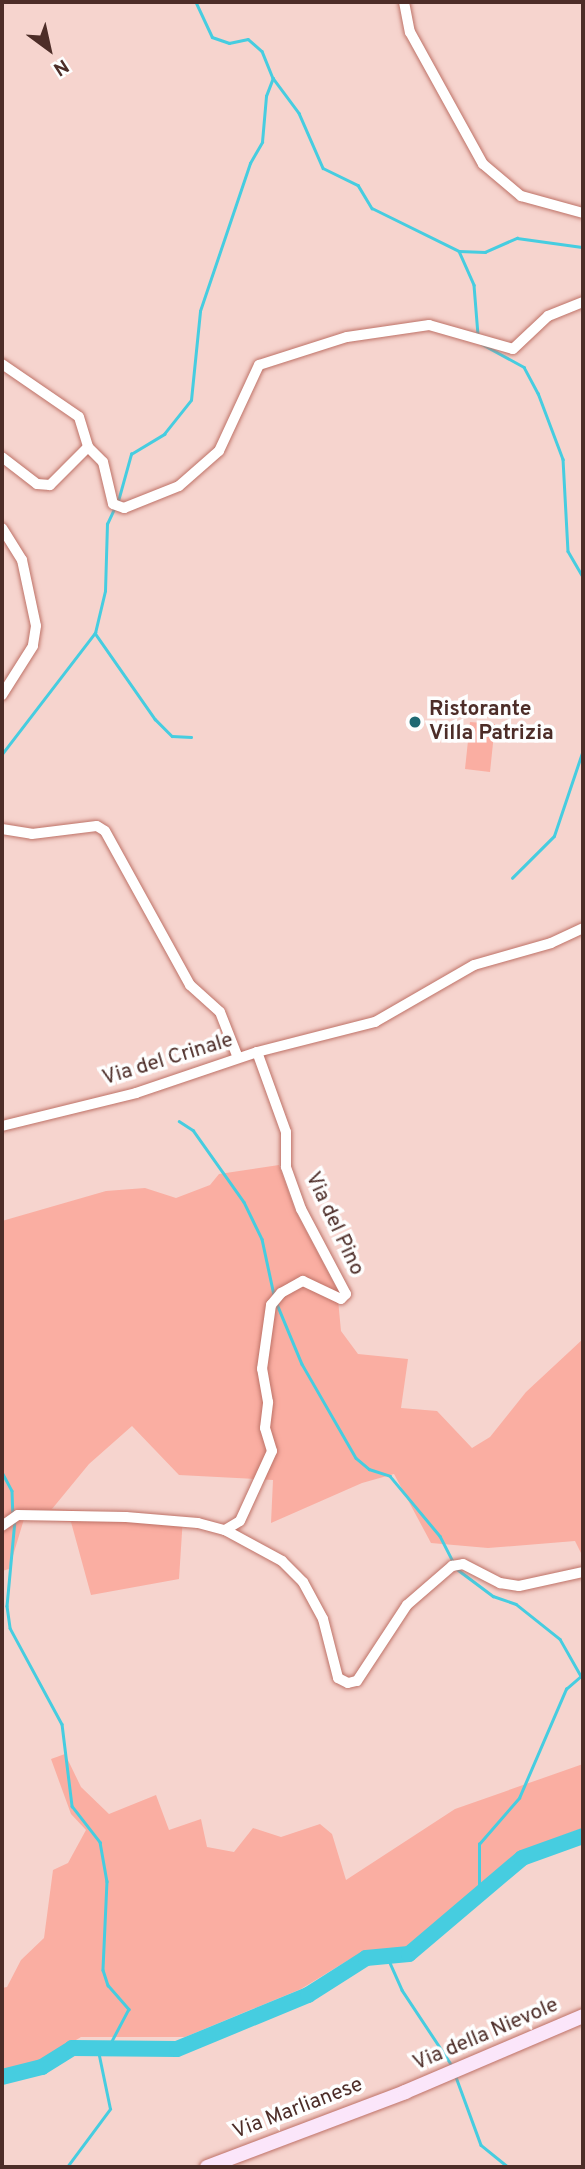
<!DOCTYPE html>
<style>
body{margin:0}
#map{position:relative;width:585px;height:2169px;overflow:hidden;background:#f6d4ce;font-family:Overpass,sans-serif}
div>[style]{position:absolute}
[style*='--x']{left:calc(var(--x)*1px);top:calc(var(--y)*1px);width:calc(var(--w)*1px);rotate:calc(var(--a)*1deg)}
.green>*{inset:0;background:#faaea2}
.stream>*{height:2.5px;margin:-1.25px;padding:0 1.25px;transform-origin:1.25px;border-radius:1.25px;background:#46cde0}
.river>*{height:16px;margin:-8px;padding:0 8px;transform-origin:8px;border-radius:8px;background:#46cde0}
.roads{filter:drop-shadow(0 0 2px #be7267) drop-shadow(0 0 2px #be7267)}
.street>*{height:10px;margin:-5px;padding:0 5px;transform-origin:5px;border-radius:5px;background:#fff}
.secondary>*{height:14px;margin:-7px;padding:0 7px;transform-origin:7px;border-radius:7px;background:#fbe6fa}
.dots>*{width:19px;height:19px;translate:-50% -50%;box-sizing:border-box;border:4px solid #fefefe;border-radius:50%}
span{translate:-50% -50%;white-space:nowrap;text-align:center;line-height:1.15;-webkit-text-stroke:7px #fefefe;paint-order:stroke}
.poi-label{font-size:21px;color:#4d2d28;font-weight:700}
.left{translate:0 -50%;text-align:left}
.street-label{font-size:21px;color:#4d2d28}
.frame{position:absolute;inset:0;border:4px solid #4d2d28;pointer-events:none}
.north{position:absolute;left:14px;top:14px;width:70px;height:70px;-webkit-text-stroke:5px #fefefe;paint-order:stroke;rotate:147deg;font-size:19px;font-weight:700;line-height:28px;text-align:center;color:#4d2d28}
.north::after{content:'';display:block;margin:auto;width:24px;height:32px;background:#4d2d28;clip-path:polygon(50% 0,100% 100%,50% 72%,0 100%)}
</style>
<div id="map">
<div class="green">
<div style="clip-path:polygon(470px 722px,495px 724px,490px 772px,465px 769px)"></div>
<div style="clip-path:polygon(279px 1165px,295px 1210px,337px 1289px,341px 1331px,358px 1354px,408px 1359px,401px 1408px,437px 1411px,472px 1448px,490px 1437px,526px 1392px,583px 1339px,583px 1557px,575px 1541px,488px 1548px,431px 1543px,394px 1474px,362px 1483px,271px 1523px,273px 1480px,179px 1475px,132px 1426px,89px 1464px,52px 1509px,183px 1517px,179px 1579px,91px 1595px,71px 1522px,24px 1519px,9px 1569px,2px 1571px,2px 1221px,106px 1191px,145px 1188px,176px 1198px,210px 1185px,219px 1174px)"></div>
<div style="clip-path:polygon(65px 1754px,81px 1787px,109px 1814px,156px 1795px,169px 1830px,201px 1819px,207px 1847px,234px 1852px,253px 1828px,281px 1837px,320px 1824px,332px 1834px,346px 1880px,455px 1809px,583px 1764px,583px 1828px,526px 1849px,410px 1946px,350px 1959px,301px 1989px,185px 2037px,81px 2037px,37px 2063px,2px 2072px,2px 1988px,7px 1987px,21px 1960px,44px 1938px,53px 1870px,68px 1863px,86px 1830px,71px 1814px,51px 1759px)"></div>
</div>
<div class="stream">
<div style="--x:196;--y:2;--w:38;--a:65"></div>
<div style="--x:212;--y:37;--w:18;--a:19"></div>
<div style="--x:229;--y:43;--w:19;--a:-12"></div>
<div style="--x:248;--y:39;--w:18;--a:41"></div>
<div style="--x:262;--y:51;--w:29;--a:68"></div>
<div style="--x:273;--y:78;--w:44;--a:53.4"></div>
<div style="--x:299;--y:113;--w:60;--a:66.4"></div>
<div style="--x:323;--y:168;--w:39;--a:26"></div>
<div style="--x:358;--y:185;--w:27;--a:59"></div>
<div style="--x:372;--y:208;--w:97;--a:26.3"></div>
<div style="--x:459;--y:251;--w:26;--a:2"></div>
<div style="--x:485;--y:252;--w:35;--a:-24"></div>
<div style="--x:517;--y:238;--w:67;--a:7.8"></div>
<div style="--x:459;--y:251;--w:37;--a:66"></div>
<div style="--x:474;--y:285;--w:50;--a:85.4"></div>
<div style="--x:482;--y:344;--w:48;--a:28.7"></div>
<div style="--x:524;--y:367;--w:30;--a:62"></div>
<div style="--x:538;--y:393;--w:71;--a:69.3"></div>
<div style="--x:563;--y:459;--w:92;--a:86.9"></div>
<div style="--x:568;--y:551;--w:30;--a:60"></div>
<div style="--x:118;--y:501;--w:49;--a:-74.5"></div>
<div style="--x:131;--y:454;--w:39;--a:-31"></div>
<div style="--x:164;--y:434;--w:43;--a:-51.5"></div>
<div style="--x:191;--y:400;--w:89;--a:-84.2"></div>
<div style="--x:200;--y:311;--w:156;--a:-71.3"></div>
<div style="--x:250;--y:163;--w:24;--a:-60"></div>
<div style="--x:262;--y:142;--w:46;--a:-85"></div>
<div style="--x:266;--y:96;--w:19;--a:-69"></div>
<div style="--x:95;--y:633;--w:105;--a:55.1"></div>
<div style="--x:155;--y:719;--w:24;--a:45"></div>
<div style="--x:172;--y:736;--w:19;--a:3"></div>
<div style="--x:2;--y:754;--w:153;--a:-52.5"></div>
<div style="--x:95;--y:633;--w:43;--a:-76.6"></div>
<div style="--x:105;--y:591;--w:67;--a:-88.3"></div>
<div style="--x:107;--y:524;--w:19;--a:-65"></div>
<div style="--x:512;--y:878;--w:59;--a:-45"></div>
<div style="--x:554;--y:836;--w:91;--a:-71.4"></div>
<div style="--x:179;--y:1121;--w:17;--a:33"></div>
<div style="--x:193;--y:1130;--w:88;--a:54.7"></div>
<div style="--x:244;--y:1202;--w:41;--a:64.1"></div>
<div style="--x:262;--y:1239;--w:57;--a:77.9"></div>
<div style="--x:277;--y:1304;--w:65;--a:67.4"></div>
<div style="--x:302;--y:1364;--w:108;--a:60.1"></div>
<div style="--x:356;--y:1458;--w:17;--a:40"></div>
<div style="--x:369;--y:1469;--w:22;--a:18"></div>
<div style="--x:390;--y:1476;--w:78;--a:50.2"></div>
<div style="--x:440;--y:1536;--w:31;--a:63"></div>
<div style="--x:2;--y:1472;--w:21;--a:62"></div>
<div style="--x:12;--y:1491;--w:23;--a:88"></div>
<div style="--x:15;--y:1520;--w:86;--a:95.3"></div>
<div style="--x:7;--y:1606;--w:22;--a:82"></div>
<div style="--x:10;--y:1628;--w:109;--a:61.6"></div>
<div style="--x:62;--y:1724;--w:83;--a:83"></div>
<div style="--x:72;--y:1806;--w:46;--a:52.1"></div>
<div style="--x:100;--y:1842;--w:40;--a:80"></div>
<div style="--x:107;--y:1881;--w:89;--a:92.6"></div>
<div style="--x:103;--y:1970;--w:16;--a:72"></div>
<div style="--x:108;--y:1985;--w:32;--a:49"></div>
<div style="--x:129;--y:2009;--w:41;--a:117.8"></div>
<div style="--x:457;--y:1569;--w:45;--a:36.9"></div>
<div style="--x:493;--y:1596;--w:24;--a:19"></div>
<div style="--x:516;--y:1604;--w:56;--a:38.5"></div>
<div style="--x:560;--y:1639;--w:43;--a:60.4"></div>
<div style="--x:479;--y:1895;--w:51;--a:-90"></div>
<div style="--x:479;--y:1844;--w:61;--a:-49"></div>
<div style="--x:519;--y:1798;--w:119;--a:-66.7"></div>
<div style="--x:566;--y:1689;--w:23;--a:-41"></div>
<div style="--x:387;--y:1956;--w:37;--a:66"></div>
<div style="--x:402;--y:1990;--w:92;--a:56.5"></div>
<div style="--x:456;--y:2077;--w:72;--a:69.8"></div>
<div style="--x:481;--y:2145;--w:35;--a:39"></div>
<div style="--x:67;--y:2167;--w:72;--a:-53.4"></div>
<div style="--x:110;--y:2109;--w:64;--a:-101.7"></div>
</div>
<div class="river">
<div style="--x:2;--y:2077;--w:41;--a:-14"></div>
<div style="--x:42;--y:2067;--w:36;--a:-32"></div>
<div style="--x:72;--y:2048;--w:105;--a:0.5"></div>
<div style="--x:177;--y:2049;--w:142;--a:-22.4"></div>
<div style="--x:308;--y:1995;--w:69;--a:-32.5"></div>
<div style="--x:366;--y:1958;--w:43;--a:-5.3"></div>
<div style="--x:409;--y:1954;--w:148;--a:-40.3"></div>
<div style="--x:522;--y:1858;--w:65;--a:-19.8"></div>
</div>
<div class="roads">
<div class="street">
<div style="--x:404;--y:2;--w:31;--a:79"></div>
<div style="--x:410;--y:32;--w:151;--a:61.1"></div>
<div style="--x:483;--y:164;--w:50;--a:40.1"></div>
<div style="--x:521;--y:196;--w:64;--a:15.3"></div>
<div style="--x:2;--y:364;--w:93;--a:34.5"></div>
<div style="--x:79;--y:417;--w:31;--a:73"></div>
<div style="--x:88;--y:447;--w:54;--a:135"></div>
<div style="--x:50;--y:485;--w:13;--a:-176"></div>
<div style="--x:37;--y:484;--w:44;--a:-142.4"></div>
<div style="--x:88;--y:447;--w:21;--a:45"></div>
<div style="--x:103;--y:462;--w:43;--a:76.6"></div>
<div style="--x:113;--y:504;--w:12;--a:20"></div>
<div style="--x:124;--y:508;--w:59;--a:-21.8"></div>
<div style="--x:179;--y:486;--w:53;--a:-41.2"></div>
<div style="--x:219;--y:451;--w:95;--a:-65.1"></div>
<div style="--x:259;--y:365;--w:92;--a:-17.7"></div>
<div style="--x:347;--y:337;--w:83;--a:-8.3"></div>
<div style="--x:429;--y:325;--w:87;--a:15.9"></div>
<div style="--x:513;--y:349;--w:48;--a:-43.3"></div>
<div style="--x:548;--y:316;--w:38;--a:-22"></div>
<div style="--x:2;--y:528;--w:38;--a:58"></div>
<div style="--x:22;--y:560;--w:67;--a:78"></div>
<div style="--x:36;--y:626;--w:20;--a:99"></div>
<div style="--x:33;--y:646;--w:58;--a:122.3"></div>
<div style="--x:2;--y:829;--w:30;--a:9"></div>
<div style="--x:32;--y:834;--w:65;--a:-7"></div>
<div style="--x:97;--y:826;--w:9;--a:32"></div>
<div style="--x:105;--y:831;--w:176;--a:61.1"></div>
<div style="--x:190;--y:985;--w:40;--a:42"></div>
<div style="--x:220;--y:1012;--w:49;--a:68.6"></div>
<div style="--x:2;--y:1126;--w:138;--a:-13.8"></div>
<div style="--x:136;--y:1093;--w:128;--a:-18.7"></div>
<div style="--x:257;--y:1052;--w:122;--a:-14.3"></div>
<div style="--x:375;--y:1022;--w:114;--a:-29.9"></div>
<div style="--x:474;--y:965;--w:80;--a:-15.9"></div>
<div style="--x:551;--y:943;--w:35;--a:-25"></div>
<div style="--x:2;--y:1526;--w:19;--a:-35"></div>
<div style="--x:18;--y:1515;--w:108;--a:1.1"></div>
<div style="--x:126;--y:1517;--w:72;--a:4.8"></div>
<div style="--x:198;--y:1523;--w:28;--a:15"></div>
<div style="--x:225;--y:1530;--w:65;--a:28.5"></div>
<div style="--x:282;--y:1561;--w:30;--a:45"></div>
<div style="--x:303;--y:1582;--w:42;--a:61.6"></div>
<div style="--x:323;--y:1619;--w:61;--a:75.7"></div>
<div style="--x:338;--y:1678;--w:11;--a:27"></div>
<div style="--x:348;--y:1683;--w:9;--a:-13"></div>
<div style="--x:357;--y:1681;--w:91;--a:-56.7"></div>
<div style="--x:407;--y:1605;--w:60;--a:-40.9"></div>
<div style="--x:452;--y:1566;--w:11;--a:-10"></div>
<div style="--x:463;--y:1564;--w:42;--a:27.2"></div>
<div style="--x:500;--y:1583;--w:19;--a:9"></div>
<div style="--x:519;--y:1586;--w:66;--a:-12.3"></div>
<div style="--x:225;--y:1530;--w:17;--a:-31"></div>
<div style="--x:240;--y:1521;--w:77;--a:-65.4"></div>
<div style="--x:272;--y:1451;--w:24;--a:-107"></div>
<div style="--x:265;--y:1428;--w:26;--a:-83"></div>
<div style="--x:268;--y:1402;--w:34;--a:-100"></div>
<div style="--x:262;--y:1369;--w:65;--a:-82"></div>
<div style="--x:271;--y:1305;--w:16;--a:-50"></div>
<div style="--x:281;--y:1293;--w:25;--a:-29"></div>
<div style="--x:303;--y:1281;--w:42;--a:25.3"></div>
<div style="--x:341;--y:1299;--w:7;--a:-45"></div>
<div style="--x:346;--y:1294;--w:96;--a:-117.9"></div>
<div style="--x:301;--y:1209;--w:45;--a:-109.7"></div>
<div style="--x:286;--y:1167;--w:35;--a:-90"></div>
<div style="--x:286;--y:1132;--w:85;--a:-109.9"></div>
</div>
<div class="secondary">
<div style="--x:207;--y:2167;--w:212;--a:-20.7"></div>
<div style="--x:405;--y:2092;--w:194;--a:-23.1"></div>
</div>
</div>
<div class="dots">
<div style="left:415px;top:722px;background:#1f6973"></div>
</div>
<div class="poi-label">
<span class="left" style="left:429px;top:722px">Ristorante<br>Villa Patrizia</span>
</div>
<div class="street-label">
<span style="left:168px;top:1060px;rotate:-17deg">Via del Crinale</span>
<span style="left:334px;top:1224px;rotate:65deg">Via del Pino</span>
<span style="left:486px;top:2035px;rotate:-23deg">Via della Nievole</span>
<span style="left:298px;top:2109px;rotate:-21deg">Via Marlianese</span>
</div>
<div class="frame"></div>
<div class="north">N</div>
</div>
